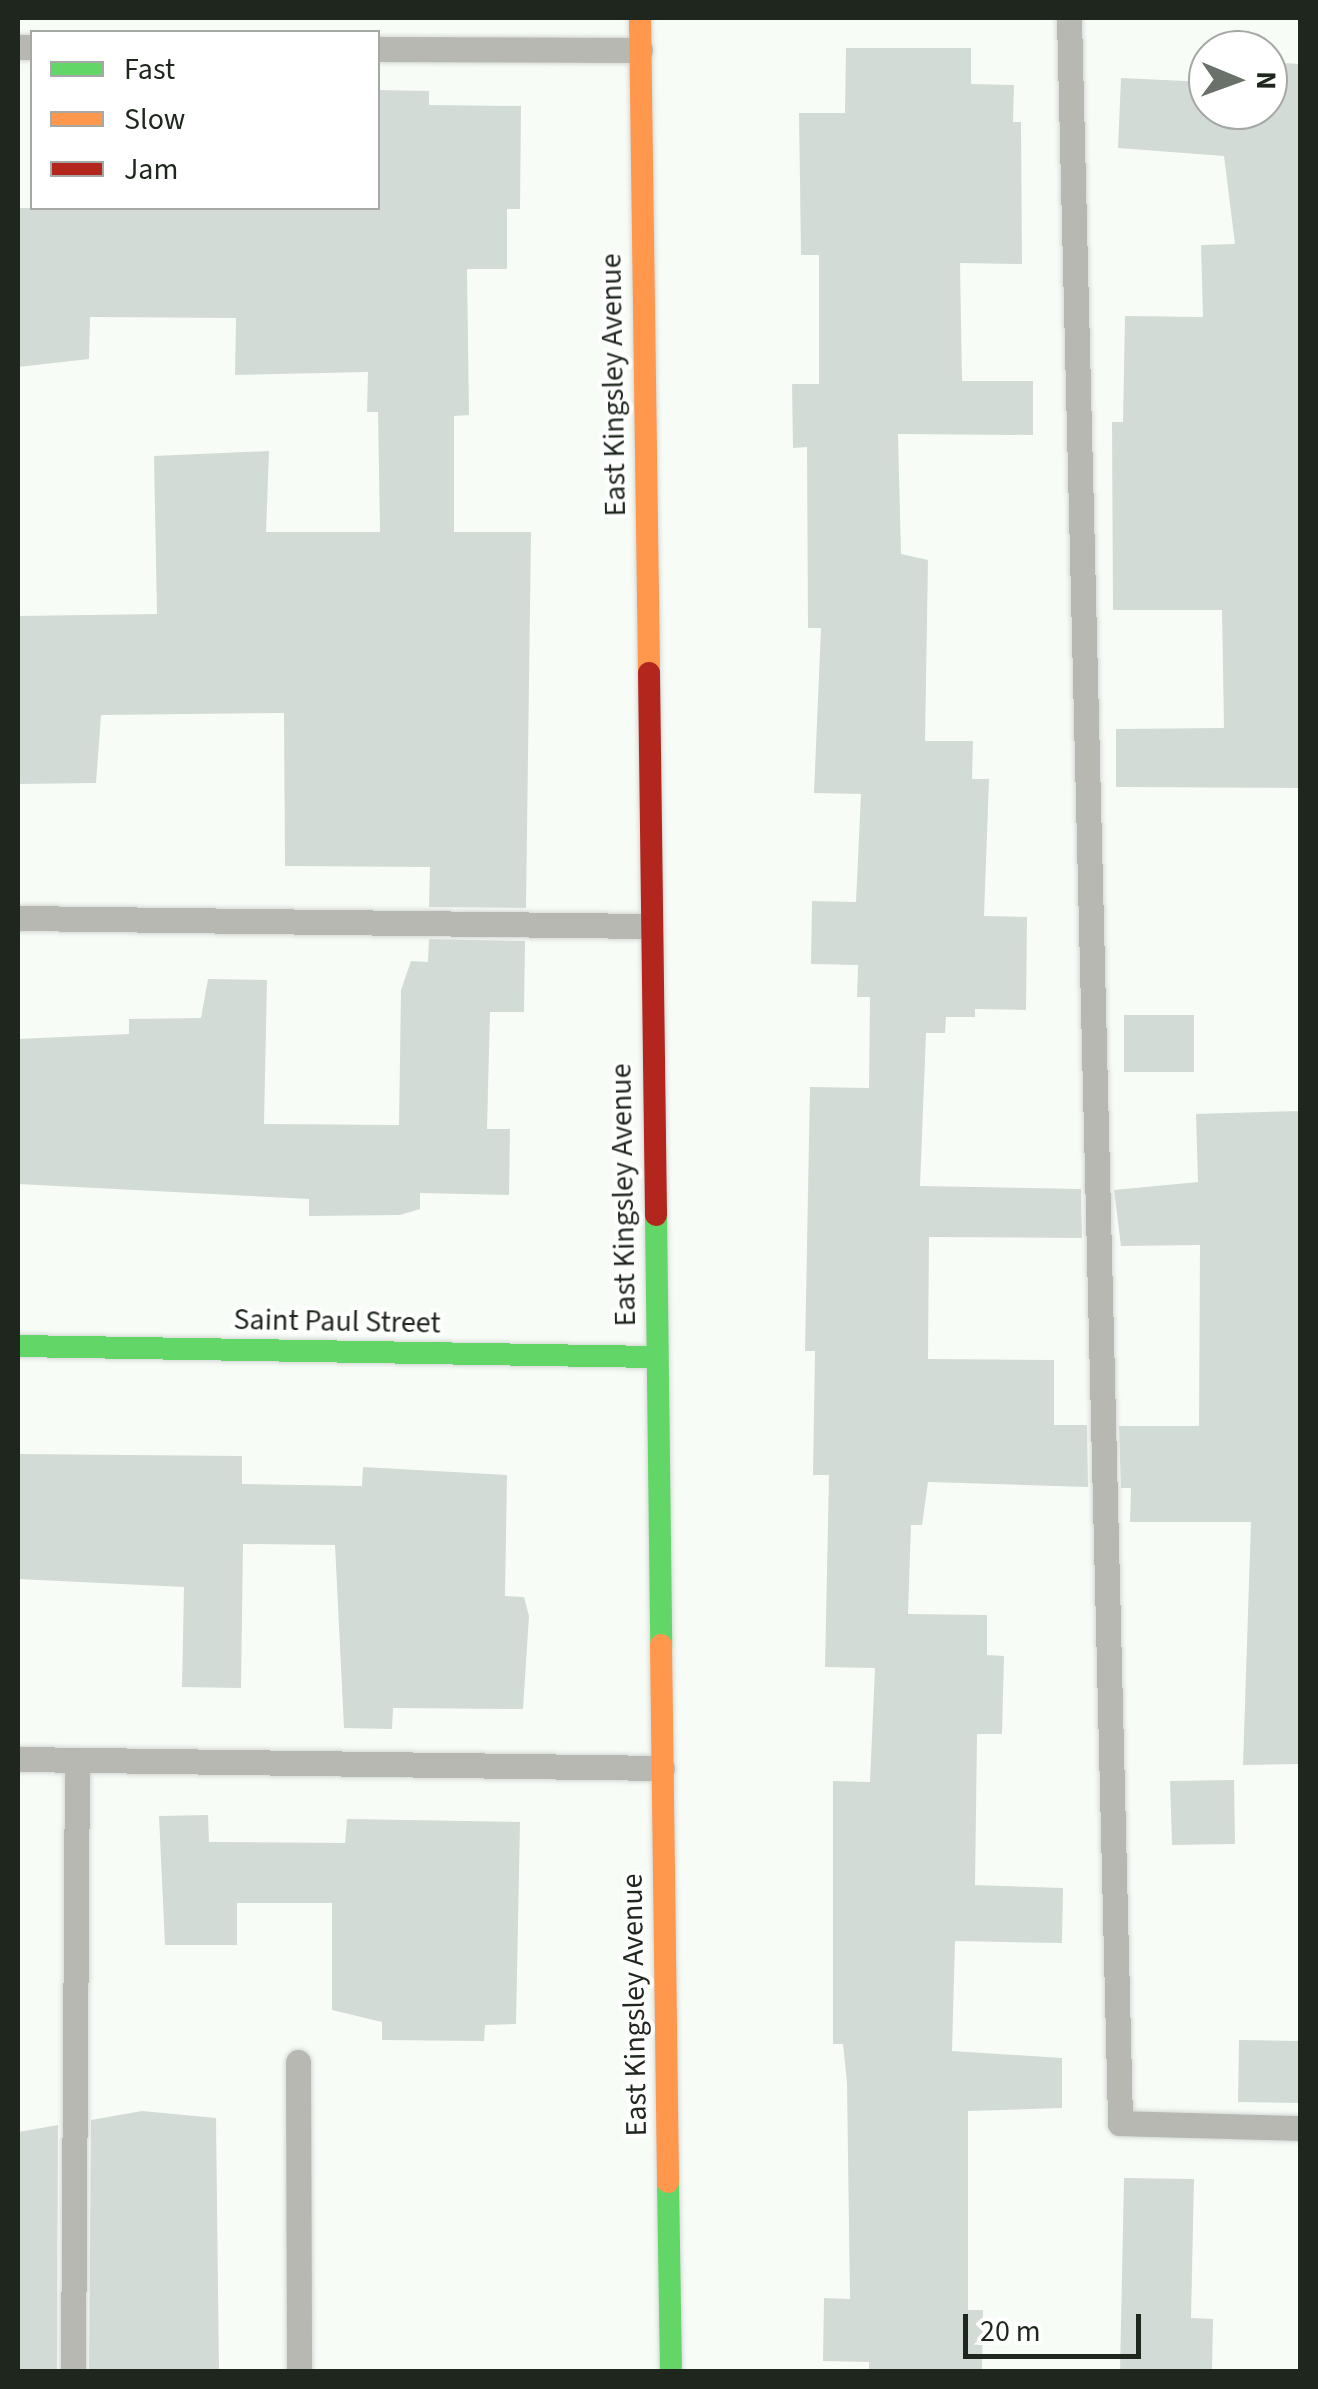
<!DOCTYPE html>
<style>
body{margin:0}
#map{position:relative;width:1318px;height:2389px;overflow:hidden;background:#f7fcf7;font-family:"Source Sans 3",sans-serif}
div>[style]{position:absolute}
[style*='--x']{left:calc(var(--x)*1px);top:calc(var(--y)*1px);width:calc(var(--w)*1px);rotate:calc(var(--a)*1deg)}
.building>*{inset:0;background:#d3dbd7}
.roads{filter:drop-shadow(0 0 2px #d5d9d5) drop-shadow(0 0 2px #d5d9d5)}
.lane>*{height:25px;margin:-12.5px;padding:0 12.5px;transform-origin:12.5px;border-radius:12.5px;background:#b6b8b1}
.fast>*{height:22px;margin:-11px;padding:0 11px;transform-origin:11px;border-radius:11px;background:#63d668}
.slow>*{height:22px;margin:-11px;padding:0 11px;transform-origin:11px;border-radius:11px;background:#ff974d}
.jam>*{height:22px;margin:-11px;padding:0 11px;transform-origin:11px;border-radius:11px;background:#b3261e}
span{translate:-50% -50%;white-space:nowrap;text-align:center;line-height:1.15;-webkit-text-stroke:8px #fff;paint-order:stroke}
.street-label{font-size:30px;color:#1e261e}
.frame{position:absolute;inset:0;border:20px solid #1e261e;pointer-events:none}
.legend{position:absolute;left:30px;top:30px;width:350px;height:180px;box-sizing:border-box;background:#fff;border:2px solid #a5a8a5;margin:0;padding:12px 18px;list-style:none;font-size:30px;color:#1e261e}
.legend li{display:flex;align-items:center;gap:20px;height:50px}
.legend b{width:50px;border:2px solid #a5a8a5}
.north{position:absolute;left:1188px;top:30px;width:100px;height:100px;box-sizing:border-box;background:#fff;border:2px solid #a5a8a5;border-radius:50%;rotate:91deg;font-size:28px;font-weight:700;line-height:40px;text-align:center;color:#1e261e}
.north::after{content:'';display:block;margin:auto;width:35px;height:45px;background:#6a716a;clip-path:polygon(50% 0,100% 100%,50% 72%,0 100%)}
.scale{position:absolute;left:963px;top:2314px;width:178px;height:45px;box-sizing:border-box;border:5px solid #1e261e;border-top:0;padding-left:12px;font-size:30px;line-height:35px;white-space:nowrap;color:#1e261e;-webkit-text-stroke:8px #fff;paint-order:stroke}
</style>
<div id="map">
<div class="building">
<div style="clip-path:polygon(846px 48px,971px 48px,971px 84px,1014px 85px,1013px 122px,1021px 122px,1022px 264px,960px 263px,962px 381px,1033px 381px,1033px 435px,898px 434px,901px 554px,928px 560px,925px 741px,973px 741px,972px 779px,989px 779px,984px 916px,1027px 917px,1026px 1010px,975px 1009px,975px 1017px,946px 1017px,945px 1033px,926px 1033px,920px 1186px,1081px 1189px,1082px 1238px,929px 1237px,928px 1359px,1054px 1360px,1054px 1425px,1087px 1425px,1088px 1487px,928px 1482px,922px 1525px,911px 1525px,908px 1614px,987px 1615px,987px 1655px,1004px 1656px,1002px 1734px,977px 1734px,975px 1885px,1063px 1888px,1062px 1943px,955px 1941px,952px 2051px,1062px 2058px,1062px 2108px,968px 2111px,968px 2310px,983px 2310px,982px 2372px,869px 2372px,869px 2362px,823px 2361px,824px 2298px,850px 2299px,847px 2083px,843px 2044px,833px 2044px,833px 1781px,870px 1782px,875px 1668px,825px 1667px,829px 1475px,813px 1475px,815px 1351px,805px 1351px,810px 1087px,869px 1088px,870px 997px,857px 997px,858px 965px,811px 964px,812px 901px,856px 902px,861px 794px,814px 793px,821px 628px,808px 628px,807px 447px,793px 448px,792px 384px,819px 384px,819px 255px,801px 255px,799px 113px,845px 113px)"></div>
<div style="clip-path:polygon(1207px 59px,1208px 110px,1268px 110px,1268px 62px,1300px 64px,1300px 788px,1116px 787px,1116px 729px,1224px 728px,1222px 610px,1113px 610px,1112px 422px,1123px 422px,1125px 316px,1203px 317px,1201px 245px,1235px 244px,1224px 156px,1118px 148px,1121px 78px,1206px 82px)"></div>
<div style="clip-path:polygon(378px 90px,429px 91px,429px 105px,521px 106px,520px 209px,507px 209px,507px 269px,467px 269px,469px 415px,454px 416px,454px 532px,531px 532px,526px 908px,429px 907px,430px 867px,285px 866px,284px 713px,101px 715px,96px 783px,18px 784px,18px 616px,157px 614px,154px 456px,269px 451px,266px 532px,380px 532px,378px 412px,367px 412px,368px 372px,235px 375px,236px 318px,90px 317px,89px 359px,18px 367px,18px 208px,378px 208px)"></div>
<div style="clip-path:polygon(429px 939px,525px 941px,524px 1012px,490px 1012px,487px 1129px,510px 1129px,509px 1195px,420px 1193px,420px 1209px,400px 1215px,309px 1216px,309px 1199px,18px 1184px,18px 1039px,129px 1034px,129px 1019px,201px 1018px,208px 979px,267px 980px,264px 1124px,399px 1125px,401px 990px,411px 961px,428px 962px)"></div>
<div style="clip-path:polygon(1124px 1015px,1194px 1015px,1194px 1072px,1124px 1072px)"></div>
<div style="clip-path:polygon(1300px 1111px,1300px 1764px,1243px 1765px,1251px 1522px,1130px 1522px,1131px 1488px,1121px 1488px,1119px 1426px,1199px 1426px,1200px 1245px,1121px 1246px,1114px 1190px,1198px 1182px,1196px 1114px)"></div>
<div style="clip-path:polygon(18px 1454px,242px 1456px,242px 1484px,362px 1486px,363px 1467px,507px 1475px,505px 1596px,524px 1597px,529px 1616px,523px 1709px,393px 1708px,392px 1729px,344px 1728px,335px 1545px,243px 1544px,241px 1688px,182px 1687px,184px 1587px,18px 1579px)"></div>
<div style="clip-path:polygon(1234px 1780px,1235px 1844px,1172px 1845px,1170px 1781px)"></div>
<div style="clip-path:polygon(208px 1815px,209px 1842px,345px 1843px,347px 1819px,520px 1822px,516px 2024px,485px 2025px,484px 2041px,382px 2040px,382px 2022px,332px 2010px,332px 1903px,237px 1903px,237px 1945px,165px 1945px,159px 1816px)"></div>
<div style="clip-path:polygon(1239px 2040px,1300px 2041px,1300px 2103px,1238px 2102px)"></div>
<div style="clip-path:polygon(142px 2111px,216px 2118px,219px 2372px,89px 2372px,91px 2120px)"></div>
<div style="clip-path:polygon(58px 2125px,57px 2372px,18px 2372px,18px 2132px)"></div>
<div style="clip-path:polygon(1124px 2178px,1194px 2179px,1191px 2318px,1213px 2319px,1212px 2372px,1120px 2372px)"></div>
</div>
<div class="roads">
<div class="lane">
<div style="--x:1069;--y:18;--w:2106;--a:88.61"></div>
<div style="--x:1120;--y:2123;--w:180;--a:1.6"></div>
<div style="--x:18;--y:47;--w:14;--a:0"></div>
<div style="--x:378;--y:49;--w:262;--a:0.2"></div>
<div style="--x:18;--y:918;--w:632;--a:0.73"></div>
<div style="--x:18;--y:1759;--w:644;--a:0.8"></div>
<div style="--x:298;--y:2062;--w:310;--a:89.8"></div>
<div style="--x:73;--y:2372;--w:612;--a:-89.63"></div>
</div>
<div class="fast">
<div style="--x:656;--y:1215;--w:430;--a:89.3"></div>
<div style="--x:18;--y:1346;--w:638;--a:0.99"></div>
<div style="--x:668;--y:2182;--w:190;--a:89.1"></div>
</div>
<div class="slow">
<div style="--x:640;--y:18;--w:655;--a:89.21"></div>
<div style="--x:661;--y:1645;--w:537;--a:89.25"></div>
</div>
<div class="jam">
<div style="--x:649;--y:673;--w:542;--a:89.26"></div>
</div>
</div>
<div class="street-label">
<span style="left:614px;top:385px;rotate:-91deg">East Kingsley Avenue</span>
<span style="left:624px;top:1195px;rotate:-91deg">East Kingsley Avenue</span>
<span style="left:337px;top:1322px;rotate:1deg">Saint Paul Street</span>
<span style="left:635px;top:2005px;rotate:-91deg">East Kingsley Avenue</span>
</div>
<div class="frame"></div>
<ul class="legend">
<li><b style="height:12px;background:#63d668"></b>Fast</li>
<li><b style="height:12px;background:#ff974d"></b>Slow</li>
<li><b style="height:12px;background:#b3261e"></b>Jam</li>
</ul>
<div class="north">N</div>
<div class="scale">20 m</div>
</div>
